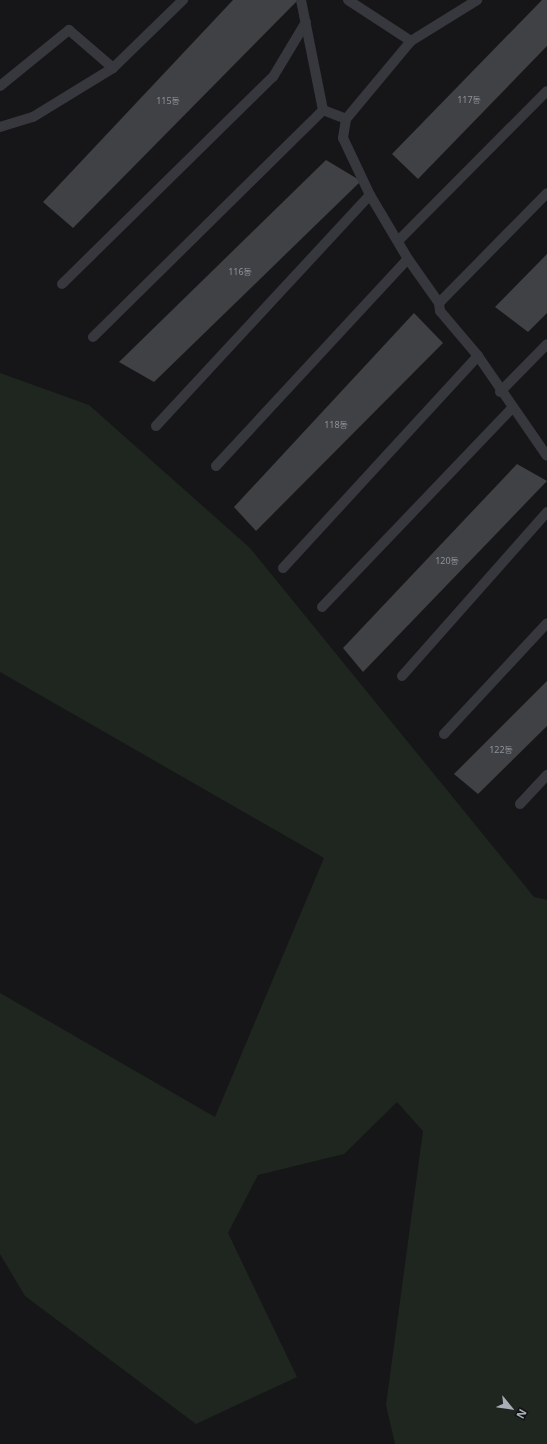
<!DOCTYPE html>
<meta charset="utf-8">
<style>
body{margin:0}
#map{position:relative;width:547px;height:1444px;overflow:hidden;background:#161618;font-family:"Noto Sans","Noto Sans KR",sans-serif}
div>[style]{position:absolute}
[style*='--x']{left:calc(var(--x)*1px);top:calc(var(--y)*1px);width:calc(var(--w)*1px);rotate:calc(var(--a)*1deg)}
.green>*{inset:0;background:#1e261f}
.building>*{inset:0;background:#404145}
.lane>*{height:10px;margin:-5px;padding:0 5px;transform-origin:5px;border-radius:5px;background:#37383d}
span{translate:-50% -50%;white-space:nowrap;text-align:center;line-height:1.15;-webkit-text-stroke:3px #111113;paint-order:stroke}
.number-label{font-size:9px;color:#8e929b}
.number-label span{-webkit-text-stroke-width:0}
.north{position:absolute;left:491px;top:1388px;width:40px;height:40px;-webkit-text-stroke:3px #111113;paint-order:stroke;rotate:119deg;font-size:11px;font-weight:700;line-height:16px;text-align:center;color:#a8adb8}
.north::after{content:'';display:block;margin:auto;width:14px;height:18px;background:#a8adb8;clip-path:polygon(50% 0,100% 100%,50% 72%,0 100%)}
</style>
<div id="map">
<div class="green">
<div style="clip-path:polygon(0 373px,89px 405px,250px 548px,534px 897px,547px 900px,547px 1444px,395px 1444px,386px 1405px,423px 1131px,397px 1102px,344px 1154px,258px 1175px,228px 1233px,297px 1377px,196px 1424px,25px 1296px,0 1254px,0 993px,215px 1117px,324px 858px,0 672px)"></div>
</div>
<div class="building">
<div style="clip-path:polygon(233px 0,298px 0,73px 228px,43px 202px)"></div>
<div style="clip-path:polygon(542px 0,547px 0,547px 46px,418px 179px,392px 154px)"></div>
<div style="clip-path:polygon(326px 160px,361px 181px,154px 382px,119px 362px)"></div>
<div style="clip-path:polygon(547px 254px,547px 313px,528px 332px,495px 307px)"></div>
<div style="clip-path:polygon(414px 313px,443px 343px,256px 531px,234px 507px)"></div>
<div style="clip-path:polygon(517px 464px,547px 481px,363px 672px,343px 648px)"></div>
<div style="clip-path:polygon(547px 681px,547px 726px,478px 794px,454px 774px)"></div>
</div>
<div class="lane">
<div style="--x:301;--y:0;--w:112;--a:78.7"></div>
<div style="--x:323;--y:110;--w:25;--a:21"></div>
<div style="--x:346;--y:119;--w:19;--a:99"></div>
<div style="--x:343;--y:138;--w:63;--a:64.7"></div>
<div style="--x:370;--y:195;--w:74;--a:59.3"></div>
<div style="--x:408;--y:259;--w:54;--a:54.8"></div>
<div style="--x:439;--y:303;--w:8;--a:83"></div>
<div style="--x:440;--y:311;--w:59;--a:49.8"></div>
<div style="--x:478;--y:356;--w:121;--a:55.4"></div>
<div style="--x:348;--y:0;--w:75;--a:33.1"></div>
<div style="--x:411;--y:41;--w:78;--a:-31.8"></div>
<div style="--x:0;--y:86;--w:89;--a:-39.1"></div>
<div style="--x:69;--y:30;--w:58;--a:40.8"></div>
<div style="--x:113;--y:68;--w:98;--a:-44.2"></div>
<div style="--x:346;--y:119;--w:102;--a:-50.2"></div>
<div style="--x:0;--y:127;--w:34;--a:-17"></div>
<div style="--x:33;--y:117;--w:94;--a:-31.5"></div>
<div style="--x:398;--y:241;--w:211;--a:-45.2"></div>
<div style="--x:62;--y:284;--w:296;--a:-44.5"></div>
<div style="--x:273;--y:77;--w:64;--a:-59"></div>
<div style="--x:439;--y:303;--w:154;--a:-45.5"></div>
<div style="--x:93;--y:337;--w:323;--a:-44.6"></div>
<div style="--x:500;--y:392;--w:67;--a:-45.6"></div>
<div style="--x:156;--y:426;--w:315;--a:-47.2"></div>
<div style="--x:216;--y:466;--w:282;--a:-47.2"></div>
<div style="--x:283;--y:568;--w:288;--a:-47.4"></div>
<div style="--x:322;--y:607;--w:275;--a:-46.3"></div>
<div style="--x:402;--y:676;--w:219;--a:-48.5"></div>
<div style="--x:444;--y:734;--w:151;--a:-47.1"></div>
<div style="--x:520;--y:804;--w:40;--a:-47"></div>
</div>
<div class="number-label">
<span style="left:469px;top:100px">117동</span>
<span style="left:168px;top:101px">115동</span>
<span style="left:240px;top:272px">116동</span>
<span style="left:336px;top:425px">118동</span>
<span style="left:447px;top:561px">120동</span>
<span style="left:501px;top:750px">122동</span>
</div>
<div class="north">N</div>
</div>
